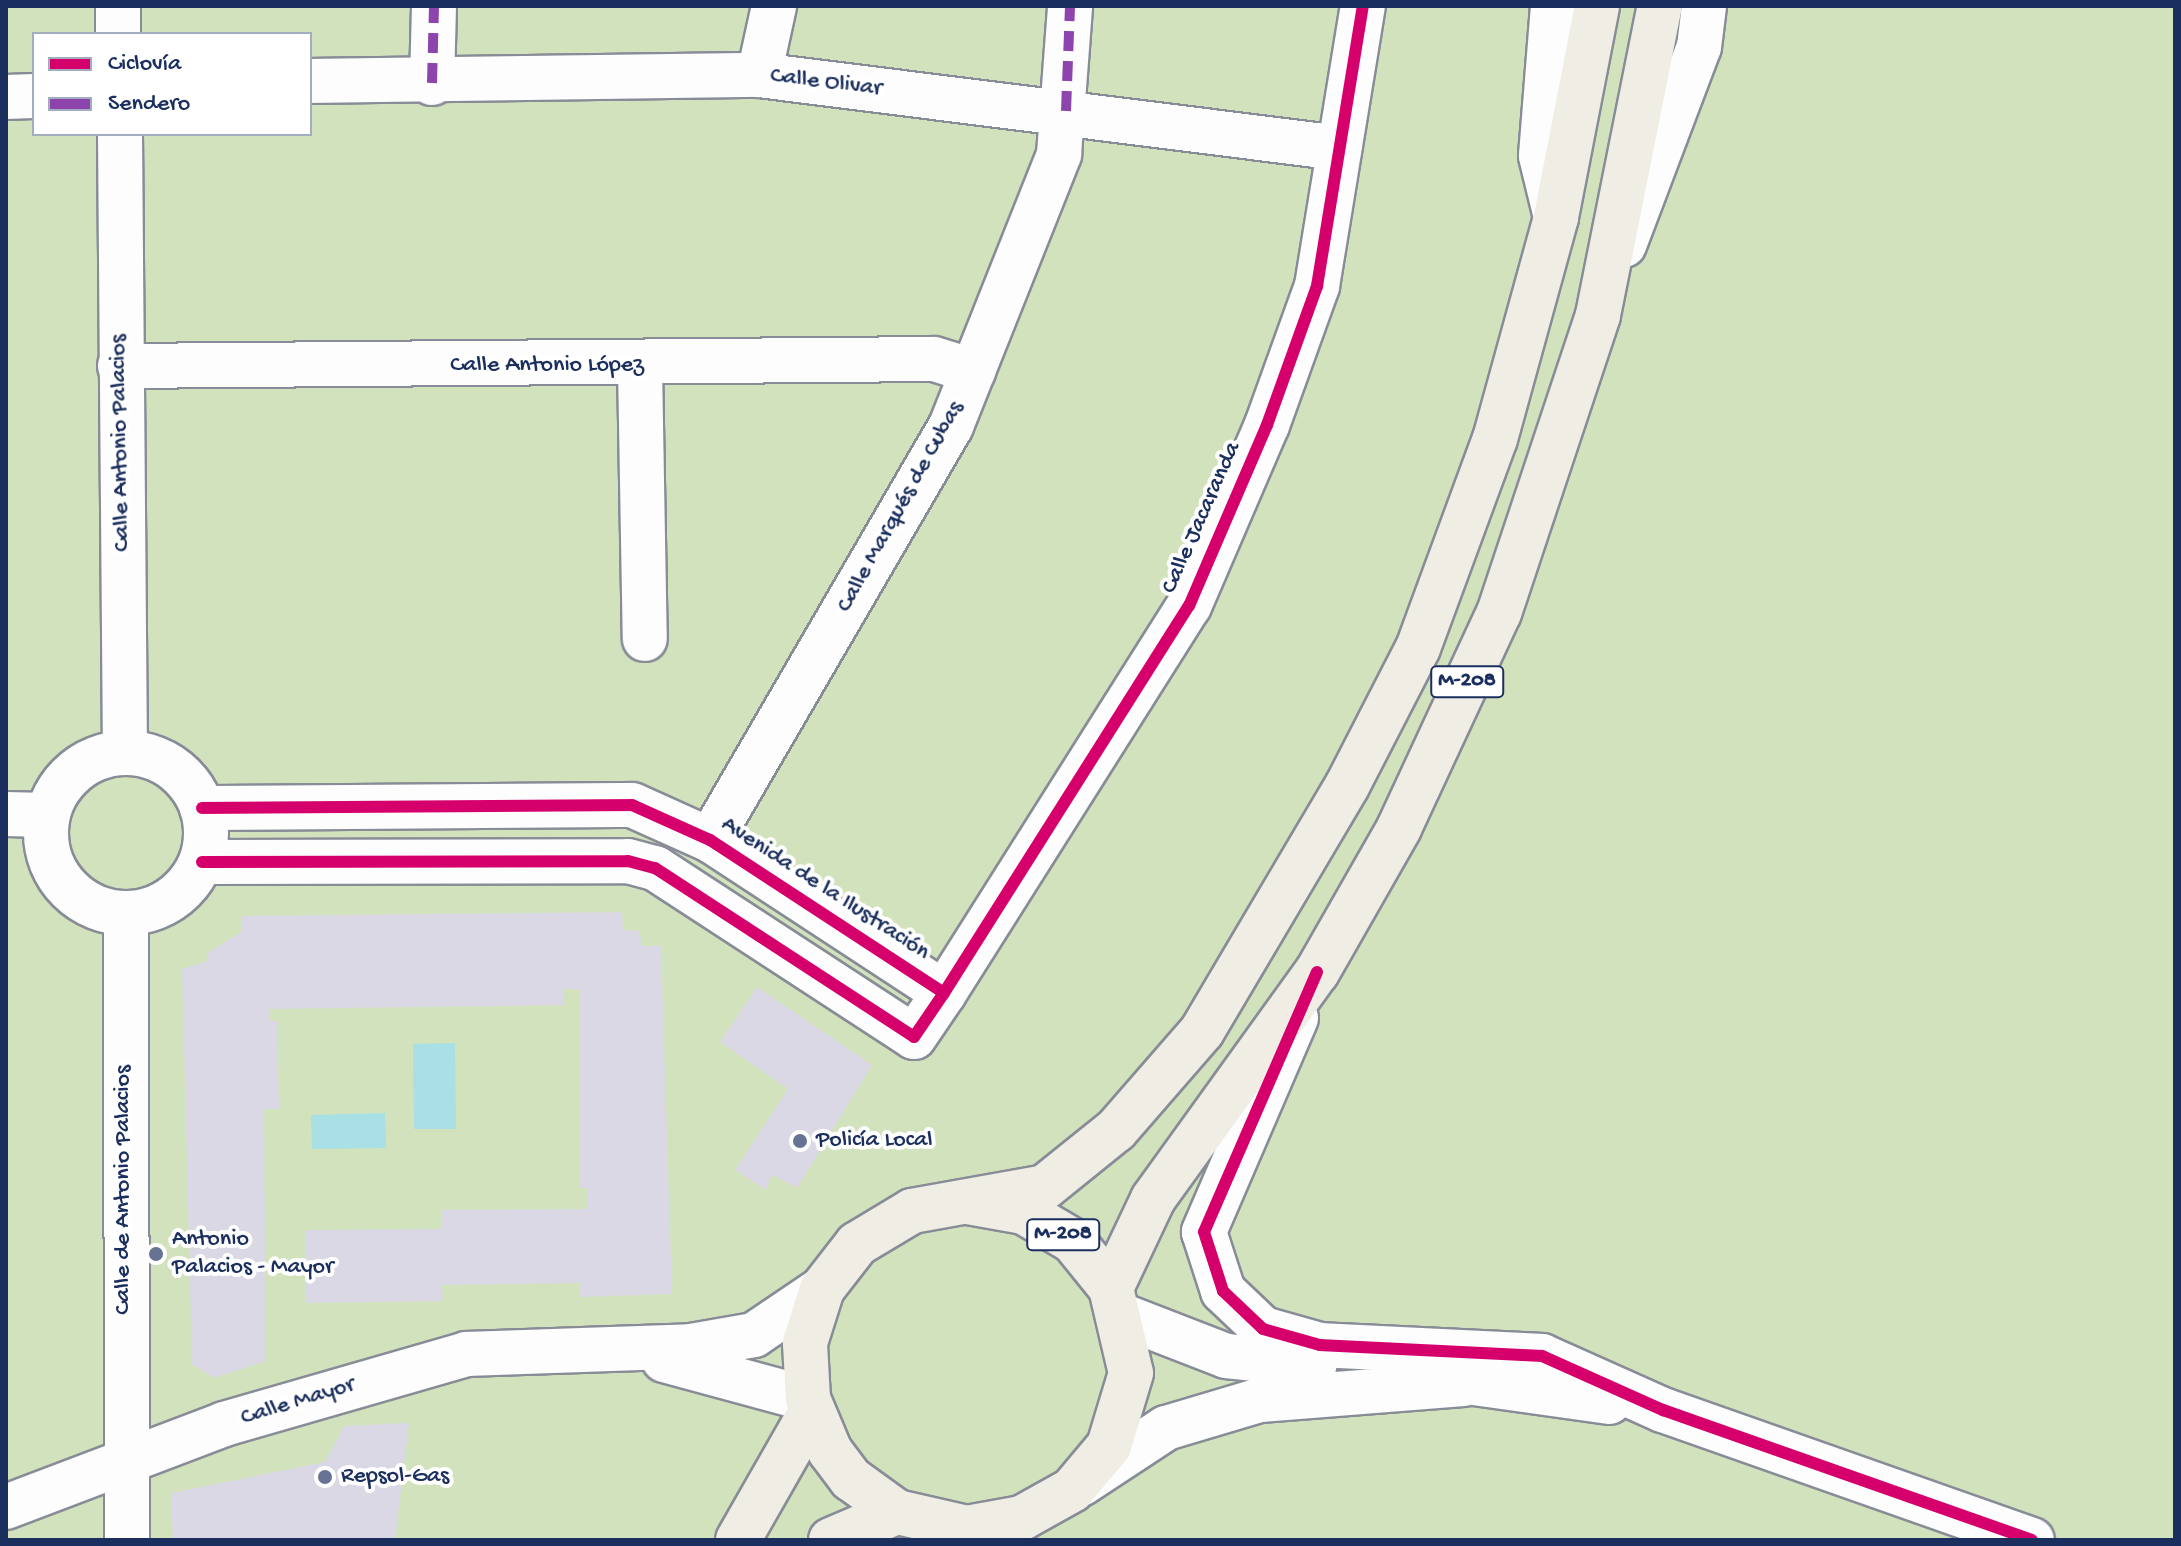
<!DOCTYPE html>
<html>
<head>
<meta charset="utf-8">
<style>
  body { margin:0 }
  #map { position:relative; width:2181px; height:1546px; overflow:hidden; background:#f3f2f8; font-family:"Gochi Hand",sans-serif }
  div>[style] { position:absolute }
  .green>* { inset:0; background:#d2e2bd }
  .water>* { inset:0; background:#a8e0e6 }
  .building>* { inset:0; background:#dad8e5 }
  .roads { filter:drop-shadow(2px 0 #888c97) drop-shadow(-2px 0 #888c97) drop-shadow(0 2px #888c97) drop-shadow(0 -2px #888c97) }
  .minor>* { height:44px; margin:-22px; padding:0 22px; transform-origin:22px; border-radius:22px; background:#fdfdfe }
  .minor>.ring { margin:-22px; padding:0; box-sizing:content-box; background:none; border:44px solid #fdfdfe; border-radius:50% }
  .major>* { height:44px; margin:-22px; padding:0 22px; transform-origin:22px; border-radius:22px; background:#f0ede5 }
  .quiet>* { height:10px; margin-top:-5px; transform-origin:0; background:repeating-linear-gradient(90deg,#8e44ad 0 20px,transparent 0 30px) }
  .cycleway>* { height:12px; margin:-6px; padding:0 6px; transform-origin:6px; border-radius:6px; background:#d6006c }
  .dots>* { width:22px; height:22px; translate:-50% -50%; box-sizing:border-box; border:4px solid #fff; border-radius:50% }
  span { translate:-50% -50%; white-space:nowrap; text-align:center; line-height:1.15; -webkit-text-stroke:8px #fff; paint-order:stroke }
  .shield-label span { padding:2px 6px; background:#fff; border:2px solid; border-radius:6px; -webkit-text-stroke-width:0 }
  .shield-label { font-size:22px; color:#1b2f5e; font-weight:700 }
  .street-label { font-size:24px; color:#1b2f5e }
  .poi-label { font-size:24px; color:#1b2f5e }
  .left { translate:0 -50%; text-align:left }
  .frame { position:absolute; inset:0; border:8px solid #1b2f5e; pointer-events:none }
  .legend { position:absolute; left:32px; top:32px; width:280px; height:104px; box-sizing:border-box; background:#fff; border:2px solid #a4acbf; margin:0; padding:10px 14px; list-style:none; font-size:24px; color:#1b2f5e }
  .legend li { display:flex; align-items:center; gap:16px; height:40px }
  .legend b { width:40px; border:2px solid #a4acbf }
</style>
</head>
<body>
<div id="map">
  <div class="green">
    <div style="clip-path:polygon(evenodd,6px 6px,2175px 6px,2175px 1540px,6px 1540px,6px 6px,34px 34px,310px 34px,310px 134px,34px 134px,34px 34px)"></div>
  </div>
  <div class="water">
    <div style="clip-path:polygon(455px 1043px,456px 1129px,414px 1129px,413px 1044px)"></div>
    <div style="clip-path:polygon(385px 1113px,386px 1148px,312px 1149px,311px 1115px)"></div>
  </div>
  <div class="building">
    <div style="clip-path:polygon(622px 912px,623px 930px,640px 931px,641px 946px,661px 946px,672px 1294px,580px 1297px,579px 1283px,442px 1285px,443px 1301px,306px 1303px,305px 1230px,441px 1229px,441px 1210px,588px 1209px,587px 1188px,579px 1188px,579px 989px,563px 989px,563px 1005px,269px 1009px,269px 1021px,277px 1021px,279px 1109px,264px 1109px,266px 1361px,214px 1378px,192px 1364px,182px 969px,207px 961px,207px 953px,241px 932px,241px 916px)"></div>
    <div style="clip-path:polygon(757px 987px,872px 1065px,797px 1188px,772px 1175px,766px 1190px,735px 1170px,788px 1089px,720px 1042px)"></div>
    <div style="clip-path:polygon(409px 1423px,395px 1540px,173px 1540px,171px 1493px,325px 1462px,344px 1426px)"></div>
  </div>
  <div class="roads">
    <div class="minor">
      <div style="left:118px;top:6px;width:28px;rotate:90deg"></div>
      <div style="left:1553px;top:6px;width:150px;rotate:94.6deg"></div>
      <div style="left:1541px;top:156px;width:63px;rotate:76.2deg"></div>
      <div style="left:759px;top:75px;width:71px;rotate:-77.7deg"></div>
      <div style="left:310px;top:81px;width:449px;rotate:-0.8deg"></div>
      <div style="left:759px;top:75px;width:585px;rotate:7.17deg"></div>
      <div style="left:432px;top:83px;width:77px;rotate:-88.5deg"></div>
      <div style="left:6px;top:97px;width:28px;rotate:-2deg"></div>
      <div style="left:120px;top:134px;width:619px;rotate:89.54deg"></div>
      <div style="left:1624px;top:245px;width:212px;rotate:-69.3deg"></div>
      <div style="left:1699px;top:47px;width:41px;rotate:-83deg"></div>
      <div style="left:120px;top:366px;width:814px;rotate:-0.49deg"></div>
      <div style="left:934px;top:359px;width:41px;rotate:17.1deg"></div>
      <div style="left:640px;top:366px;width:273px;rotate:89deg"></div>
      <div class="ring" style="left:46px;top:753px;width:116px;height:116px"></div>
      <div style="left:6px;top:814px;width:40px;rotate:1.4deg"></div>
      <div style="left:710px;top:840px;width:479px;rotate:-59.8deg"></div>
      <div style="left:951px;top:426px;width:293px;rotate:-68.3deg"></div>
      <div style="left:1059px;top:154px;width:148px;rotate:-85.7deg"></div>
      <div style="left:202px;top:862px;width:426px;rotate:-0.1deg"></div>
      <div style="left:628px;top:861px;width:28px;rotate:15deg"></div>
      <div style="left:655px;top:868px;width:309px;rotate:33.1deg"></div>
      <div style="left:914px;top:1037px;width:53px;rotate:-55.7deg"></div>
      <div style="left:944px;top:993px;width:280px;rotate:-146.8deg"></div>
      <div style="left:710px;top:840px;width:85px;rotate:-155.8deg"></div>
      <div style="left:632px;top:805px;width:430px;rotate:179.6deg"></div>
      <div style="left:126px;top:914px;width:626px;rotate:89.91deg"></div>
      <div style="left:944px;top:993px;width:458px;rotate:-57.7deg"></div>
      <div style="left:1189px;top:606px;width:197px;rotate:-66.7deg"></div>
      <div style="left:1267px;top:425px;width:148px;rotate:-70.2deg"></div>
      <div style="left:1317px;top:286px;width:284px;rotate:-80.7deg"></div>
      <div style="left:1296px;top:1018px;width:233px;rotate:113.3deg"></div>
      <div style="left:1204px;top:1232px;width:62px;rotate:72.1deg"></div>
      <div style="left:1223px;top:1291px;width:55px;rotate:43.5deg"></div>
      <div style="left:1263px;top:1329px;width:59px;rotate:15.7deg"></div>
      <div style="left:1320px;top:1345px;width:222px;rotate:2.8deg"></div>
      <div style="left:1542px;top:1356px;width:133px;rotate:24.1deg"></div>
      <div style="left:1663px;top:1410px;width:391px;rotate:19.4deg"></div>
      <div style="left:1123px;top:1316px;width:110px;rotate:21.2deg"></div>
      <div style="left:1226px;top:1356px;width:89px;rotate:5.8deg"></div>
      <div style="left:664px;top:1360px;width:149px;rotate:15.2deg"></div>
      <div style="left:1431px;top:1377px;width:180px;rotate:8deg"></div>
      <div style="left:1081px;top:1484px;width:102px;rotate:-33.4deg"></div>
      <div style="left:1166px;top:1428px;width:98px;rotate:-16.6deg"></div>
      <div style="left:1260px;top:1400px;width:204px;rotate:-4.5deg"></div>
      <div style="left:6px;top:1507px;width:233px;rotate:-20.8deg"></div>
      <div style="left:224px;top:1424px;width:252px;rotate:-16.1deg"></div>
      <div style="left:466px;top:1354px;width:225px;rotate:-2deg"></div>
      <div style="left:691px;top:1346px;width:64px;rotate:-9.9deg"></div>
      <div style="left:754px;top:1335px;width:82px;rotate:-34.1deg"></div>
    </div>
    <div class="major">
      <div style="left:968px;top:1202px;width:57px;rotate:10.1deg"></div>
      <div style="left:1024px;top:1212px;width:57px;rotate:30.6deg"></div>
      <div style="left:1073px;top:1241px;width:60px;rotate:51deg"></div>
      <div style="left:1111px;top:1288px;width:87px;rotate:76.8deg"></div>
      <div style="left:1131px;top:1373px;width:76px;rotate:106.8deg"></div>
      <div style="left:1109px;top:1446px;width:57px;rotate:130.1deg"></div>
      <div style="left:1072px;top:1490px;width:57px;rotate:150.8deg"></div>
      <div style="left:1022px;top:1518px;width:56px;rotate:169.7deg"></div>
      <div style="left:967px;top:1528px;width:72px;rotate:-167.1deg"></div>
      <div style="left:897px;top:1512px;width:57px;rotate:-144.3deg"></div>
      <div style="left:851px;top:1479px;width:35px;rotate:-127deg"></div>
      <div style="left:830px;top:1451px;width:56px;rotate:-112.9deg"></div>
      <div style="left:808px;top:1399px;width:56px;rotate:-93.1deg"></div>
      <div style="left:805px;top:1343px;width:57px;rotate:-72.5deg"></div>
      <div style="left:822px;top:1289px;width:57px;rotate:-52.1deg"></div>
      <div style="left:857px;top:1244px;width:64px;rotate:-31deg"></div>
      <div style="left:912px;top:1211px;width:135px;rotate:-10.2deg"></div>
      <div style="left:1045px;top:1187px;width:91px;rotate:-38.8deg"></div>
      <div style="left:1116px;top:1130px;width:131px;rotate:-49deg"></div>
      <div style="left:1202px;top:1031px;width:285px;rotate:-59.4deg"></div>
      <div style="left:1347px;top:786px;width:155px;rotate:-62.8deg"></div>
      <div style="left:1418px;top:648px;width:223px;rotate:-69.8deg"></div>
      <div style="left:1495px;top:439px;width:230px;rotate:-74.6deg"></div>
      <div style="left:1556px;top:217px;width:215px;rotate:-79deg"></div>
      <div style="left:1111px;top:1288px;width:98px;rotate:-64.7deg"></div>
      <div style="left:1153px;top:1199px;width:280px;rotate:-54.2deg"></div>
      <div style="left:1317px;top:972px;width:166px;rotate:-60.3deg"></div>
      <div style="left:1399px;top:828px;width:237px;rotate:-65.1deg"></div>
      <div style="left:1499px;top:613px;width:314px;rotate:-71.6deg"></div>
      <div style="left:1598px;top:315px;width:315px;rotate:-78.7deg"></div>
      <div style="left:738px;top:1540px;width:147px;rotate:-60.3deg"></div>
      <div style="left:831px;top:1540px;width:72px;rotate:-23deg"></div>
    </div>
  </div>
  <div class="quiet">
    <div style="left:432px;top:83px;width:77px;rotate:-88.5deg"></div>
    <div style="left:1066px;top:111px;width:105px;rotate:-87.8deg"></div>
  </div>
  <div class="cycleway">
    <div style="left:202px;top:862px;width:426px;rotate:-0.1deg"></div>
    <div style="left:628px;top:861px;width:28px;rotate:15deg"></div>
    <div style="left:655px;top:868px;width:309px;rotate:33.1deg"></div>
    <div style="left:914px;top:1037px;width:53px;rotate:-55.7deg"></div>
    <div style="left:944px;top:993px;width:280px;rotate:-146.8deg"></div>
    <div style="left:710px;top:840px;width:85px;rotate:-155.8deg"></div>
    <div style="left:632px;top:805px;width:430px;rotate:179.6deg"></div>
    <div style="left:1317px;top:972px;width:283px;rotate:113.5deg"></div>
    <div style="left:1204px;top:1232px;width:62px;rotate:72.1deg"></div>
    <div style="left:1223px;top:1291px;width:55px;rotate:43.5deg"></div>
    <div style="left:1263px;top:1329px;width:59px;rotate:15.7deg"></div>
    <div style="left:1320px;top:1345px;width:222px;rotate:2.8deg"></div>
    <div style="left:1542px;top:1356px;width:133px;rotate:24.1deg"></div>
    <div style="left:1663px;top:1410px;width:391px;rotate:19.4deg"></div>
    <div style="left:944px;top:993px;width:458px;rotate:-57.7deg"></div>
    <div style="left:1189px;top:606px;width:197px;rotate:-66.7deg"></div>
    <div style="left:1267px;top:425px;width:148px;rotate:-70.2deg"></div>
    <div style="left:1317px;top:286px;width:284px;rotate:-80.7deg"></div>
  </div>
  <div class="dots">
    <div style="left:800px;top:1141px;background:#677394"></div>
    <div style="left:156px;top:1254px;background:#677394"></div>
    <div style="left:325px;top:1477px;background:#677394"></div>
  </div>
  <div class="shield-label">
    <span style="left:1467px;top:682px">M-208</span>
    <span style="left:1063px;top:1235px">M-208</span>
  </div>
  <div class="street-label">
    <span style="left:826px;top:83px;rotate:7deg">Calle Olivar</span>
    <span style="left:547px;top:366px">Calle Antonio López</span>
    <span style="left:121px;top:443px;rotate:-91deg">Calle Antonio Palacios</span>
    <span style="left:901px;top:507px;rotate:-61deg">Calle Marqués de Cubas</span>
    <span style="left:1202px;top:518px;rotate:-66deg">Calle Jacaranda</span>
    <span style="left:825px;top:889px;rotate:33deg">Avenida de la Ilustración</span>
    <span style="left:124px;top:1190px;rotate:-90deg">Calle de Antonio Palacios</span>
    <span style="left:298px;top:1402px;rotate:-17deg">Calle Mayor</span>
  </div>
  <div class="poi-label">
    <span class="left" style="left:816px;top:1141px">Policía Local</span>
    <span class="left" style="left:172px;top:1254px">Antonio<br>Palacios - Mayor</span>
    <span class="left" style="left:341px;top:1477px">Repsol-Gas</span>
  </div>
  <div class="frame"></div>
  <ul class="legend">
  <li><b style="height:10px;background:#d6006c"></b>Ciclovía</li>
  <li><b style="height:10px;background:#8e44ad"></b>Sendero</li>
  </ul>
</div>
</body>
</html>
